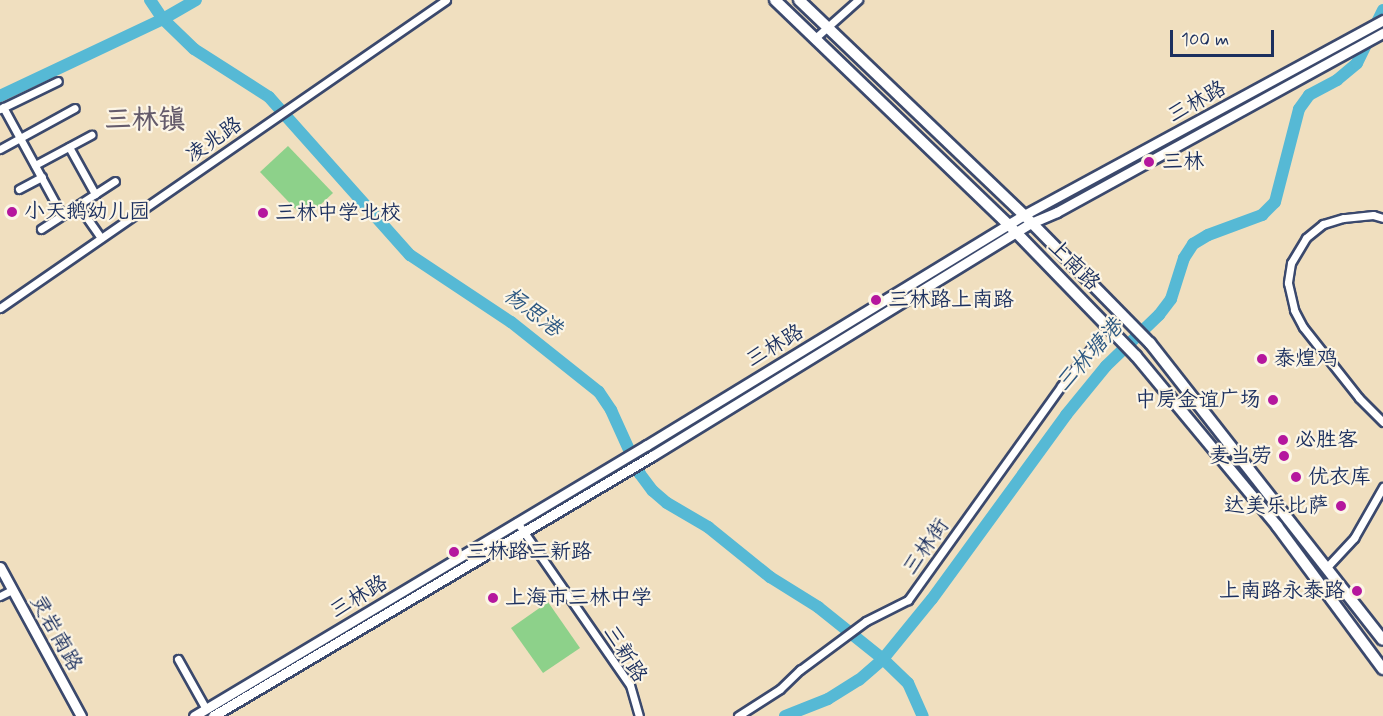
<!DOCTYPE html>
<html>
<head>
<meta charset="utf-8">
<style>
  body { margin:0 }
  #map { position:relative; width:1383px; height:716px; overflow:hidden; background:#f0dfbf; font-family:Mynerve,"LXGW WenKai TC",sans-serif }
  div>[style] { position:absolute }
  .green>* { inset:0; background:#8dd18a }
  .river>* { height:12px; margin:-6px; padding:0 6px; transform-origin:6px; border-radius:6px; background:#56b9d5 }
  .roads { filter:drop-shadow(2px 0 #3b496d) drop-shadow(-2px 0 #3b496d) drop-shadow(0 2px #3b496d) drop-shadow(0 -2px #3b496d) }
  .street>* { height:7px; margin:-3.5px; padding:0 3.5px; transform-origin:3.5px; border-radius:3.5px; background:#fff }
  .secondary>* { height:9px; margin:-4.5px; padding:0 4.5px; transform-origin:4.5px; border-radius:4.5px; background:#fff }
  .primary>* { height:10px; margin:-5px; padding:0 5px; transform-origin:5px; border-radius:5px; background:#fff }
  .dots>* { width:16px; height:16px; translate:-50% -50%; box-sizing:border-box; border:3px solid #fcf5e5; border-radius:50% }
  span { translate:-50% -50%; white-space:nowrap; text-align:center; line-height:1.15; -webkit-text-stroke:4.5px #fcf5e5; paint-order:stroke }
  .street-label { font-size:21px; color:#1b2f5e }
  .poi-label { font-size:21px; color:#1b2f5e }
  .left { translate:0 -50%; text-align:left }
  .right { translate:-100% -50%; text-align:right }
  .water-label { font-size:22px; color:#2d5882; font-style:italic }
  .district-label { font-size:27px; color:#645b6b; font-weight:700 }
  .scale { position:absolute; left:1170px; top:30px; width:104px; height:27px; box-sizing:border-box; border:3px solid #1b2f5e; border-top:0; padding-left:8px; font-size:18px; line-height:21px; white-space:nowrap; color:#1b2f5e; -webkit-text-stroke:4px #fcf5e5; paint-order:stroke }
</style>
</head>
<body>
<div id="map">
  <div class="green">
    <div style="clip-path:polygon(288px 146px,333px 193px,305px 219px,260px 172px)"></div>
    <div style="clip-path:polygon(548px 602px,580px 648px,543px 673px,511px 628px)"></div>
  </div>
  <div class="river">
    <div style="left:150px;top:0;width:23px;rotate:56deg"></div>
    <div style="left:163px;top:19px;width:43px;rotate:44.1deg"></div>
    <div style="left:194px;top:49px;width:89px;rotate:32.6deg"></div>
    <div style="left:269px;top:97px;width:212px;rotate:48.3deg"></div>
    <div style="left:410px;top:255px;width:121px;rotate:33.6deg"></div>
    <div style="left:511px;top:322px;width:112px;rotate:38.5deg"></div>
    <div style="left:599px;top:392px;width:22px;rotate:56deg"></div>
    <div style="left:611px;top:410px;width:70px;rotate:65.6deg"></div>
    <div style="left:640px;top:474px;width:21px;rotate:53deg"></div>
    <div style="left:653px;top:491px;width:18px;rotate:41deg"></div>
    <div style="left:667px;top:503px;width:48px;rotate:30.3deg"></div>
    <div style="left:708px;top:527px;width:80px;rotate:38.9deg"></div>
    <div style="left:770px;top:577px;width:57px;rotate:32deg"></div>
    <div style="left:818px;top:607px;width:83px;rotate:38.7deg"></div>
    <div style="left:883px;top:659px;width:35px;rotate:44deg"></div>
    <div style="left:908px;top:683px;width:36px;rotate:66deg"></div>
    <div style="left:0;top:96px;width:180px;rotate:-25.3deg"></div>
    <div style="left:163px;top:19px;width:38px;rotate:-30deg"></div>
    <div style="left:785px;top:716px;width:46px;rotate:-21.6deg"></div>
    <div style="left:828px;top:699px;width:36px;rotate:-32deg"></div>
    <div style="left:859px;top:680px;width:32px;rotate:-41deg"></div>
    <div style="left:883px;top:659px;width:77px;rotate:-50.8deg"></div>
    <div style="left:932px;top:599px;width:228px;rotate:-53.9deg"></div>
    <div style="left:1066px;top:415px;width:63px;rotate:-50.8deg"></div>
    <div style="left:1106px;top:366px;width:74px;rotate:-43.9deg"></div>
    <div style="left:1159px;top:315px;width:20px;rotate:-53deg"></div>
    <div style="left:1171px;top:299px;width:43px;rotate:-72.4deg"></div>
    <div style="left:1184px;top:258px;width:17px;rotate:-57deg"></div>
    <div style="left:1193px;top:244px;width:17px;rotate:-31deg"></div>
    <div style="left:1208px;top:235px;width:58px;rotate:-20.3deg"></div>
    <div style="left:1262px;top:215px;width:18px;rotate:-45deg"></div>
    <div style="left:1275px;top:202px;width:96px;rotate:-75.5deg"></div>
    <div style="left:1299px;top:109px;width:17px;rotate:-54deg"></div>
    <div style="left:1309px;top:95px;width:32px;rotate:-28deg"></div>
    <div style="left:1337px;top:80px;width:26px;rotate:-40deg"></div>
    <div style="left:1357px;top:63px;width:59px;rotate:-63.9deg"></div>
  </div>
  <div class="roads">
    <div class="street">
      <div style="left:814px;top:39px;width:59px;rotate:-41.6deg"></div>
      <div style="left:3px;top:107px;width:123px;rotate:61.4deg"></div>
      <div style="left:0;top:109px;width:64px;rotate:-25.8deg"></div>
      <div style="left:69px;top:147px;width:54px;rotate:61deg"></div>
      <div style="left:0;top:149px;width:85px;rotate:-28.7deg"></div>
      <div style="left:35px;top:165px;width:64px;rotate:-28.2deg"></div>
      <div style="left:19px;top:189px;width:26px;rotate:-28deg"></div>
      <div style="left:78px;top:205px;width:40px;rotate:55.1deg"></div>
      <div style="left:1383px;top:218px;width:10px;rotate:-163deg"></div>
      <div style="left:1373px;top:215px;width:30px;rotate:174deg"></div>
      <div style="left:1343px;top:218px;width:21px;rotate:163deg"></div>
      <div style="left:1323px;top:224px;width:22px;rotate:141deg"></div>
      <div style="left:1306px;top:238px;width:29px;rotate:121deg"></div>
      <div style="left:1291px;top:263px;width:20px;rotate:99deg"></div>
      <div style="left:1288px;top:283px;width:28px;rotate:77deg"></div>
      <div style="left:1294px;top:310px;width:19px;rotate:62deg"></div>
      <div style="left:1303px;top:327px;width:90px;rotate:51.7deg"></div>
      <div style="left:1359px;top:398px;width:34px;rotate:45deg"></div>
      <div style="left:41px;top:229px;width:88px;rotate:-33deg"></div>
      <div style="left:0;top:308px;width:542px;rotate:-34.63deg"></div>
      <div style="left:517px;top:522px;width:198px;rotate:55.3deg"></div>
      <div style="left:630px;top:685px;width:32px;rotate:74deg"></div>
      <div style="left:1327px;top:567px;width:40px;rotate:-47deg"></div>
      <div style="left:1354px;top:538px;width:59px;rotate:-60.4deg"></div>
      <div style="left:0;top:596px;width:13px;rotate:-27deg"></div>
      <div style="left:178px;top:659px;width:57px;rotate:60.8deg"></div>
      <div style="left:738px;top:716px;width:50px;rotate:-32.7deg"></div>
      <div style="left:780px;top:689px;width:28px;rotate:-44deg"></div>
      <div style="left:800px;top:670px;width:82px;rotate:-36.6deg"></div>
      <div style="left:866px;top:621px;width:47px;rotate:-26.6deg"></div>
      <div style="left:908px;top:600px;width:263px;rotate:-54.4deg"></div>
      <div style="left:1061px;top:386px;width:51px;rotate:-51.3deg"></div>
    </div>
    <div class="secondary">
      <div style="left:0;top:567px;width:170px;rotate:61.5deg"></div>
      <div style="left:194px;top:716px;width:528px;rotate:-30.89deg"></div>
      <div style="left:647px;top:445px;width:442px;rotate:-31.4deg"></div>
      <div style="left:1024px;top:215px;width:409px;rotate:-28.5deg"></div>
      <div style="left:213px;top:716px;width:510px;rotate:-30.64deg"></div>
      <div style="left:652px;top:456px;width:445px;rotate:-31.6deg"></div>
      <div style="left:1031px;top:223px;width:28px;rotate:-23deg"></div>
      <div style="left:1057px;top:212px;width:372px;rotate:-28.8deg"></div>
    </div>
    <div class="primary">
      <div style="left:775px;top:0;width:325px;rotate:43.9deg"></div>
      <div style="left:1009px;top:225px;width:182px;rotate:45.9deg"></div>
      <div style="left:1136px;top:356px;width:221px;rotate:50.3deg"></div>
      <div style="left:1277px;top:526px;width:178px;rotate:53.5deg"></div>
      <div style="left:799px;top:0;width:311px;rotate:43.7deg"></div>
      <div style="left:1024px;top:215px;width:180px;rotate:45.5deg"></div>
      <div style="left:1150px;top:343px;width:377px;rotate:51.9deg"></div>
    </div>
  </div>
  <div class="dots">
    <div style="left:1149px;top:162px;background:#b5179e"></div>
    <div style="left:12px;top:212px;background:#b5179e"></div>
    <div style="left:263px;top:213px;background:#b5179e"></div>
    <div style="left:876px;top:300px;background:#b5179e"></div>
    <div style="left:1262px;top:359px;background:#b5179e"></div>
    <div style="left:1273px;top:400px;background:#b5179e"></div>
    <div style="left:1283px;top:440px;background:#b5179e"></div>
    <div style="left:1284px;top:456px;background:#b5179e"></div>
    <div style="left:1296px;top:477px;background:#b5179e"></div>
    <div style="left:1341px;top:506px;background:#b5179e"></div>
    <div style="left:454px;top:552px;background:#b5179e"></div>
    <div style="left:1357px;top:591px;background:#b5179e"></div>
    <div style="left:493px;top:598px;background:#b5179e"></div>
  </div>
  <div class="street-label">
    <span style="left:1197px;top:102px;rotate:-29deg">三林路</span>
    <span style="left:214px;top:140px;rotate:-35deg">凌兆路</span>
    <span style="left:1074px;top:265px;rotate:45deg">上南路</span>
    <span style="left:775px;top:346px;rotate:-31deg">三林路</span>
    <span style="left:926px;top:547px;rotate:-55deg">三林街</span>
    <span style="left:359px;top:597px;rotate:-31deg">三林路</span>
    <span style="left:56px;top:633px;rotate:61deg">灵岩南路</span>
    <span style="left:625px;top:654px;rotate:58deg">三新路</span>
  </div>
  <div class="poi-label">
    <span class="left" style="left:1162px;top:162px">三林</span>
    <span class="left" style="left:24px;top:212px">小天鹅幼儿园</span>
    <span class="left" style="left:275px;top:213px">三林中学北校</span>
    <span class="left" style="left:888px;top:300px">三林路上南路</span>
    <span class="left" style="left:1274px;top:359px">泰煌鸡</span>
    <span class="right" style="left:1261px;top:400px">中房金谊广场</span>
    <span class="left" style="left:1295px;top:440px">必胜客</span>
    <span class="right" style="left:1272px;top:456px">麦当劳</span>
    <span class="left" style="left:1308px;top:477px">优衣库</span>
    <span class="right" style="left:1329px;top:506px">达美乐比萨</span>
    <span class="left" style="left:466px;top:552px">三林路三新路</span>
    <span class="right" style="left:1345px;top:591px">上南路永泰路</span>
    <span class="left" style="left:505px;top:598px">上海市三林中学</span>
  </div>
  <div class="water-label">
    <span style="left:532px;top:313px;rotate:37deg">杨思港</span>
    <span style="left:1090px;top:356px;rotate:-48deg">三林塘港</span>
  </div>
  <div class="district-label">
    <span style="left:145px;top:121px">三林镇</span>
  </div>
  <div class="scale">100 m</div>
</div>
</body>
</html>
